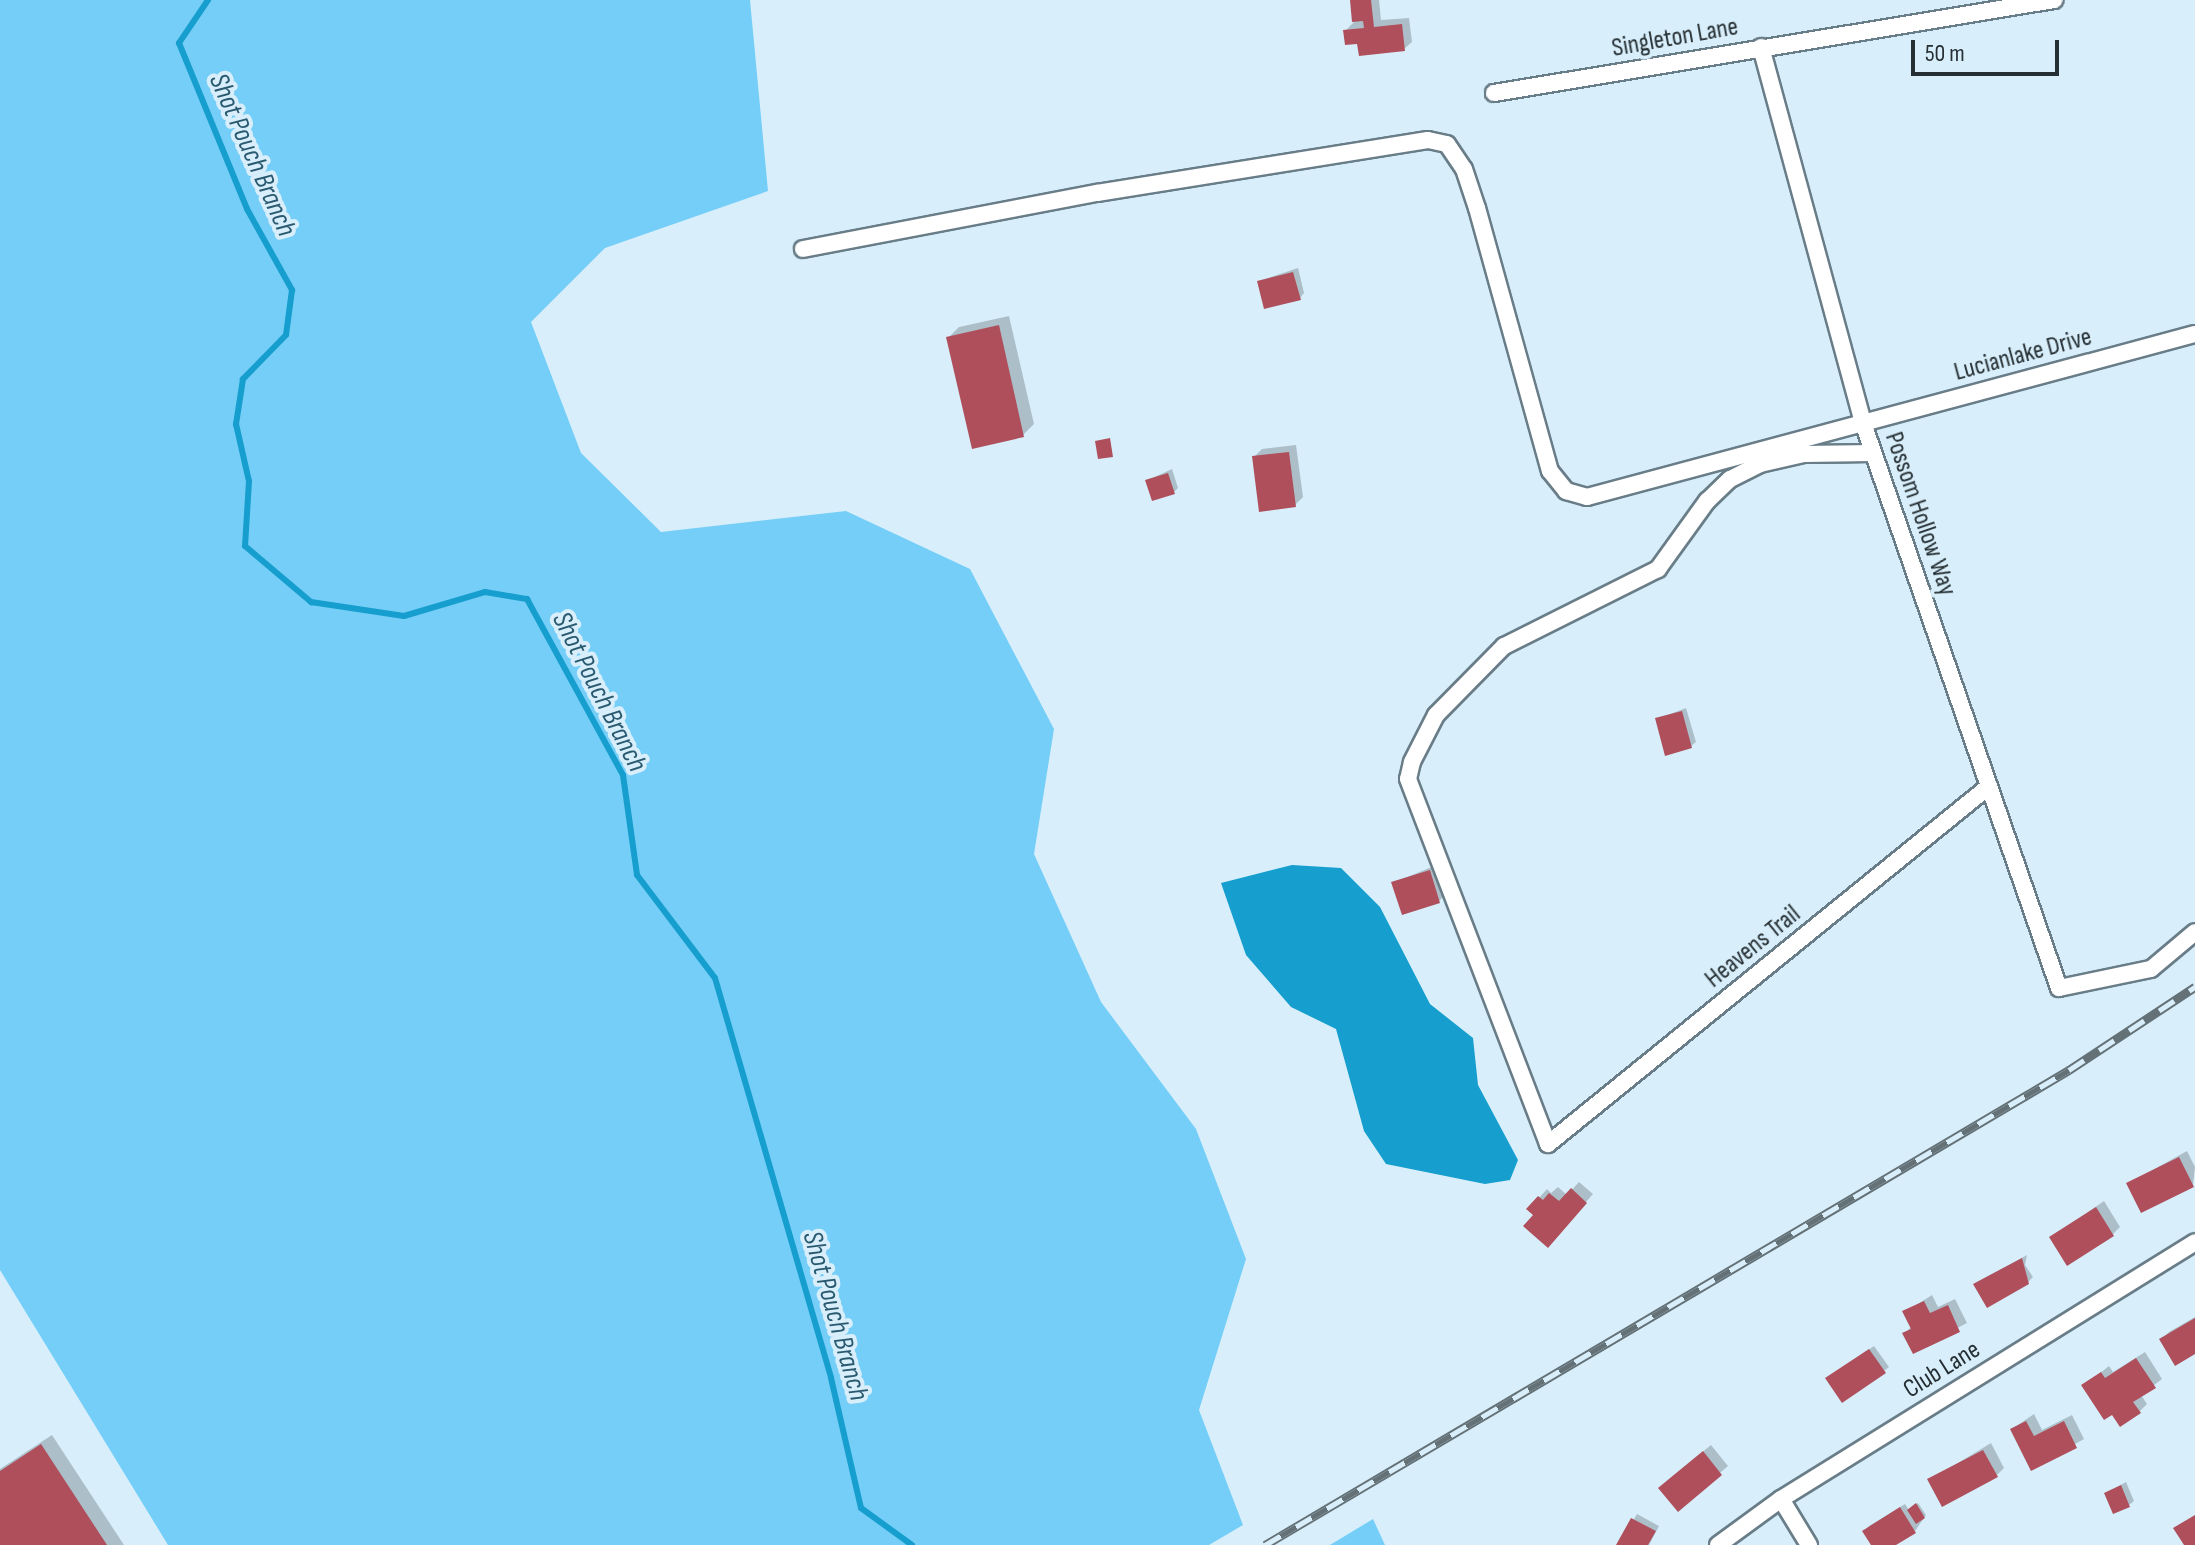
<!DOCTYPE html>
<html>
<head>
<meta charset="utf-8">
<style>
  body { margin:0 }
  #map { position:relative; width:2195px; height:1545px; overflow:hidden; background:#d8effb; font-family:"Sofia Sans Condensed",sans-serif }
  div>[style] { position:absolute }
  .green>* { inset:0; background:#75cef7 }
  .water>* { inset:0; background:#159ece }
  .shadow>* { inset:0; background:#0003 }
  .stream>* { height:6px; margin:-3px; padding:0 3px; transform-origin:3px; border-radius:3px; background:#159ece }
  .building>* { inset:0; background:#af4f5c }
  .roads { filter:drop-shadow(2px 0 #697d88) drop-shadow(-2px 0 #697d88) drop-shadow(0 2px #697d88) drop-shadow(0 -2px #697d88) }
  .street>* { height:16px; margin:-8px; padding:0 8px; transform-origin:8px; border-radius:8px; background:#fff }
  .rail>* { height:9px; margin-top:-4.5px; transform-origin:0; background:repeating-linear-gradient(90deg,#d8effb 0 18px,#647278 0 36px); box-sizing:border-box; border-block:2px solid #647278 }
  span { translate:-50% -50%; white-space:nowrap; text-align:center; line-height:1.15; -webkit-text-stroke:8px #d8effb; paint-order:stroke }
  .street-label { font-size:26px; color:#252e32 }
  .water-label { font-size:28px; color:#2a5a70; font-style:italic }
  .scale { position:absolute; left:1911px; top:40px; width:148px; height:36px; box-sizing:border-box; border:4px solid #252e32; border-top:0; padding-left:10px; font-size:24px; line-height:28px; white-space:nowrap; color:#252e32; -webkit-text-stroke:6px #d8effb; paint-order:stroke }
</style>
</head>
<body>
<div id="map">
  <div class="green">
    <div style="clip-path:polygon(0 0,750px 0,768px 191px,605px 248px,531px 322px,581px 453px,661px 532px,846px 511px,970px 569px,1054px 729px,1034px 854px,1101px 1002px,1196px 1129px,1246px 1259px,1199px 1410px,1243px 1525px,1209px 1545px,168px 1545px,0 1270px)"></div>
    <div style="clip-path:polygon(1373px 1519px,1385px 1545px,1330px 1545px)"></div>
  </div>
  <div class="water">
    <div style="clip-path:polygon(1292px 865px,1341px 868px,1380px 907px,1430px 1004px,1473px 1038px,1478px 1085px,1518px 1160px,1510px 1180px,1485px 1184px,1386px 1164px,1364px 1131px,1336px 1029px,1291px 1007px,1246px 955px,1221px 883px)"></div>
  </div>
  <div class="shadow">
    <div style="clip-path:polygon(1352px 0,1379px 0,1381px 20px,1409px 18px,1412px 42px,1404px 49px,1359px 41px,1345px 31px,1354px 22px)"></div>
    <div style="clip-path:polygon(1298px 268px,1304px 293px,1300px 298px,1259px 281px)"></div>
    <div style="clip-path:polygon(1009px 316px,1034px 424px,1023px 435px,948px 338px,959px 327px)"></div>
    <div style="clip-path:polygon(1296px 445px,1303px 497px,1295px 505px,1254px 457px,1262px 449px)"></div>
    <div style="clip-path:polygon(1172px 469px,1178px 488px,1174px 492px,1148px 480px)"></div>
    <div style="clip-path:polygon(1686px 708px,1696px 742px,1691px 746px,1657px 719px)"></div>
    <div style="clip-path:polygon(1434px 866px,1444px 896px,1439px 901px,1393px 883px)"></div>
    <div style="clip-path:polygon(2187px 1151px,2195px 1167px,2193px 1185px,2129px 1183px)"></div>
    <div style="clip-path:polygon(1579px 1182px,1593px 1194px,1555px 1237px,1529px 1209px,1547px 1189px,1551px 1193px,1558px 1187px,1567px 1195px)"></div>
    <div style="clip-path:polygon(2104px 1201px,2120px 1227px,2113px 1234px,2052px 1237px)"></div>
    <div style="clip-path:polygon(2027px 1255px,2025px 1265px,2033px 1277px,2028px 1282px,1981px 1280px)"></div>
    <div style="clip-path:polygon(1932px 1295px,1938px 1307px,1955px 1299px,1967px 1323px,1913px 1351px,1905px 1333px,1912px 1326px,1905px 1312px)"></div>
    <div style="clip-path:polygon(2195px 1317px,2195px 1351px,2161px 1340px,2169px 1332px)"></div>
    <div style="clip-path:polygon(1874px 1346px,1889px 1367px,1884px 1371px,1833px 1374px)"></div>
    <div style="clip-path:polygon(2145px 1352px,2162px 1379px,2141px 1395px,2147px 1404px,2139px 1412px,2113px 1413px,2084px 1386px,2109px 1366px,2113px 1372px)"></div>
    <div style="clip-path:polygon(2034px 1414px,2042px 1430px,2072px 1415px,2084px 1439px,2032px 1468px,2012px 1429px)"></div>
    <div style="clip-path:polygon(52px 1435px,124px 1545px,0 1545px,0 1469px)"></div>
    <div style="clip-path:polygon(1991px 1443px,2004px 1468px,1996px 1476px,1930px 1480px)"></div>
    <div style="clip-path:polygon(1711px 1445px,1728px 1466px,1678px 1509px,1668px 1480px)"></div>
    <div style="clip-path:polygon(2126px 1482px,2134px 1501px,2129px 1505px,2106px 1493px)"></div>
    <div style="clip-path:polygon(1918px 1503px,1926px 1515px,1915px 1531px,1892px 1545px,1873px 1545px,1865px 1531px,1869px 1526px,1905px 1504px,1909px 1510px)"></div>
    <div style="clip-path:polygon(1637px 1514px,1659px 1526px,1649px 1545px,1619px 1545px)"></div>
  </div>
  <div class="stream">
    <div style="left:208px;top:0;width:52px;rotate:124deg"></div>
    <div style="left:179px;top:43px;width:179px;rotate:67.7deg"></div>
    <div style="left:247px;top:209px;width:93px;rotate:60.9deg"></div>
    <div style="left:292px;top:290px;width:45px;rotate:97.6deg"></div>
    <div style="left:286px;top:335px;width:62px;rotate:134.3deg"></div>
    <div style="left:243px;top:379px;width:46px;rotate:98.8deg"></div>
    <div style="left:236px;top:424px;width:58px;rotate:77.2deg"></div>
    <div style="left:249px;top:481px;width:65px;rotate:93.5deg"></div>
    <div style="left:245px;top:546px;width:87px;rotate:40.3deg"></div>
    <div style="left:311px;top:602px;width:94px;rotate:8.6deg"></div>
    <div style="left:404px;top:616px;width:84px;rotate:-16.5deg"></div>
    <div style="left:485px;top:592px;width:43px;rotate:9.5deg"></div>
    <div style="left:527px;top:599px;width:200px;rotate:61.4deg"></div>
    <div style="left:623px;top:775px;width:101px;rotate:82deg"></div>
    <div style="left:637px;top:875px;width:129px;rotate:52.9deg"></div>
    <div style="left:715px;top:978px;width:416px;rotate:73.8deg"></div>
    <div style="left:831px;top:1378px;width:133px;rotate:77deg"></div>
    <div style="left:861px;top:1508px;width:63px;rotate:36deg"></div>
  </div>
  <div class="building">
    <div style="clip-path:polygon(1350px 0,1371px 0,1374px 27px,1402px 24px,1405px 51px,1359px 56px,1357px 44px,1345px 45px,1343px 30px,1364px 28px,1363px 21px,1352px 22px)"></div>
    <div style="clip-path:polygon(1293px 272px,1301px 300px,1264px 309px,1257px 281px)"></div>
    <div style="clip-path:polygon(999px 325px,1024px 437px,972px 449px,946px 337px)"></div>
    <div style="clip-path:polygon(1110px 438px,1113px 457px,1098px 459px,1095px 441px)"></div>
    <div style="clip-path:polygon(1289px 452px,1296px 507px,1259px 512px,1252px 456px)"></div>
    <div style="clip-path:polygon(1168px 473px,1175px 494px,1152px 501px,1145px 480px)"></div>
    <div style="clip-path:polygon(1682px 711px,1692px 748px,1665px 756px,1655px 718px)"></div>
    <div style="clip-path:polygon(1430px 870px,1440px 903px,1402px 915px,1391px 882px)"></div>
    <div style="clip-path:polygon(2179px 1157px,2194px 1187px,2141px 1213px,2126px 1183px)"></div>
    <div style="clip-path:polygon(1571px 1188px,1587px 1203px,1548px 1248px,1523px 1226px,1533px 1215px,1526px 1209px,1538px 1196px,1543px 1200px,1549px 1193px,1559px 1201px)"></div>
    <div style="clip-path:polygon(2096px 1207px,2114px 1236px,2067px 1266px,2049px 1237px)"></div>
    <div style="clip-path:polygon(2022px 1258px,2029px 1284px,1987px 1308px,1973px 1284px)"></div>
    <div style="clip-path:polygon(1924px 1301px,1930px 1313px,1948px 1305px,1960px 1332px,1913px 1354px,1902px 1333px,1911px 1329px,1902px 1311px)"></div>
    <div style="clip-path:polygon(2195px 1318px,2195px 1354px,2175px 1366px,2159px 1339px)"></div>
    <div style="clip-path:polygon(1869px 1349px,1886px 1373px,1842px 1403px,1825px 1378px)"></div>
    <div style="clip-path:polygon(2136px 1358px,2156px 1388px,2133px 1402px,2141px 1413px,2120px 1427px,2112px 1415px,2104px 1420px,2081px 1385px,2101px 1372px,2105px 1378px)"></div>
    <div style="clip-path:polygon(2026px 1421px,2034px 1436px,2064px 1421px,2077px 1448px,2031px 1471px,2010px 1429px)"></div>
    <div style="clip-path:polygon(41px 1444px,107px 1545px,0 1545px,0 1471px)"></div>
    <div style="clip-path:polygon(1983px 1450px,1998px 1477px,1942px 1507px,1927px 1479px)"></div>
    <div style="clip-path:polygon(1703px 1451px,1722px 1475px,1678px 1512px,1658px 1488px)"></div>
    <div style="clip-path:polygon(2121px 1485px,2130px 1507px,2113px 1514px,2104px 1493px)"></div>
    <div style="clip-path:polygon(1916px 1503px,1925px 1518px,1916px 1524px,1907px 1510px)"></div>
    <div style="clip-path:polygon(1900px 1507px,1916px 1533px,1896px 1545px,1871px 1545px,1862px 1531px)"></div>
    <div style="clip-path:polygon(2195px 1515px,2195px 1545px,2184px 1545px,2173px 1528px)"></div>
    <div style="clip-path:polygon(1631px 1518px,1656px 1531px,1648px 1545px,1616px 1545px)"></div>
  </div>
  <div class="roads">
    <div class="street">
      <div style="left:1761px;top:47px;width:390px;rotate:74.8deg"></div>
      <div style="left:1863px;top:423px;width:598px;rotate:70.87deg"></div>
      <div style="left:2059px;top:988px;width:94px;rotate:-11.7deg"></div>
      <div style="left:2151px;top:969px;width:57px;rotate:-40.1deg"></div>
      <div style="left:1494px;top:93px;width:568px;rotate:-9.43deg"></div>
      <div style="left:803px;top:249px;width:299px;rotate:-10.8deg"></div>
      <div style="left:1097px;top:193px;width:335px;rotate:-9.1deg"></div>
      <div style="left:1428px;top:140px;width:19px;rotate:12deg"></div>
      <div style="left:1447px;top:144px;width:30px;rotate:56deg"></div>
      <div style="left:1464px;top:169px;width:41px;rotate:71.6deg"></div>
      <div style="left:1477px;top:208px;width:273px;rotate:74.5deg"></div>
      <div style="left:1550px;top:471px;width:26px;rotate:51deg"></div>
      <div style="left:1566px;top:491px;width:22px;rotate:16deg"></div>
      <div style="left:1587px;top:497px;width:629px;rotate:-15.01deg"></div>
      <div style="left:1873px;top:453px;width:69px;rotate:179.2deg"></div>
      <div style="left:1804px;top:454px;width:45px;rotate:167.2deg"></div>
      <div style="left:1760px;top:464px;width:34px;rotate:153deg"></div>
      <div style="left:1730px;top:479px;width:32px;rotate:136deg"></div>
      <div style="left:1707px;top:501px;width:84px;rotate:125.8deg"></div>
      <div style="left:1658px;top:569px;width:172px;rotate:153.4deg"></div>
      <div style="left:1504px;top:646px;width:97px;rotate:134.6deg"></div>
      <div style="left:1436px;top:715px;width:53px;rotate:117.1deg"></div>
      <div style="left:1412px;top:762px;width:17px;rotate:103deg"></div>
      <div style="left:1408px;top:779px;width:391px;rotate:69deg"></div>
      <div style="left:1548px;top:1144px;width:567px;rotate:-39.05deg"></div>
      <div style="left:1781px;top:1499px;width:54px;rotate:58.7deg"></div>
      <div style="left:1718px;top:1545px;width:78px;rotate:-36.1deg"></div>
      <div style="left:1781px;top:1499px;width:487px;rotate:-31.8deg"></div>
    </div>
  </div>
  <div class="rail">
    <div style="left:1265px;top:1545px;width:934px;rotate:-30.57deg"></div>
    <div style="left:2069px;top:1070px;width:151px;rotate:-33.4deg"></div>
  </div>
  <div class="street-label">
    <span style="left:1675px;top:38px;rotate:-10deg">Singleton Lane</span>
    <span style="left:2023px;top:355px;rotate:-15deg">Lucianlake Drive</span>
    <span style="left:1920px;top:514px;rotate:71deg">Possom Hollow Way</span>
    <span style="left:1753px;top:947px;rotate:-39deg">Heavens Trail</span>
    <span style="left:1942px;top:1370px;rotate:-32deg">Club Lane</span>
  </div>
  <div class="water-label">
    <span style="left:252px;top:155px;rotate:66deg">Shot Pouch Branch</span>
    <span style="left:599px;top:692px;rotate:63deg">Shot Pouch Branch</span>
    <span style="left:835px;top:1316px;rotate:74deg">Shot Pouch Branch</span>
  </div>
  <div class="scale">50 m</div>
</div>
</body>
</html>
